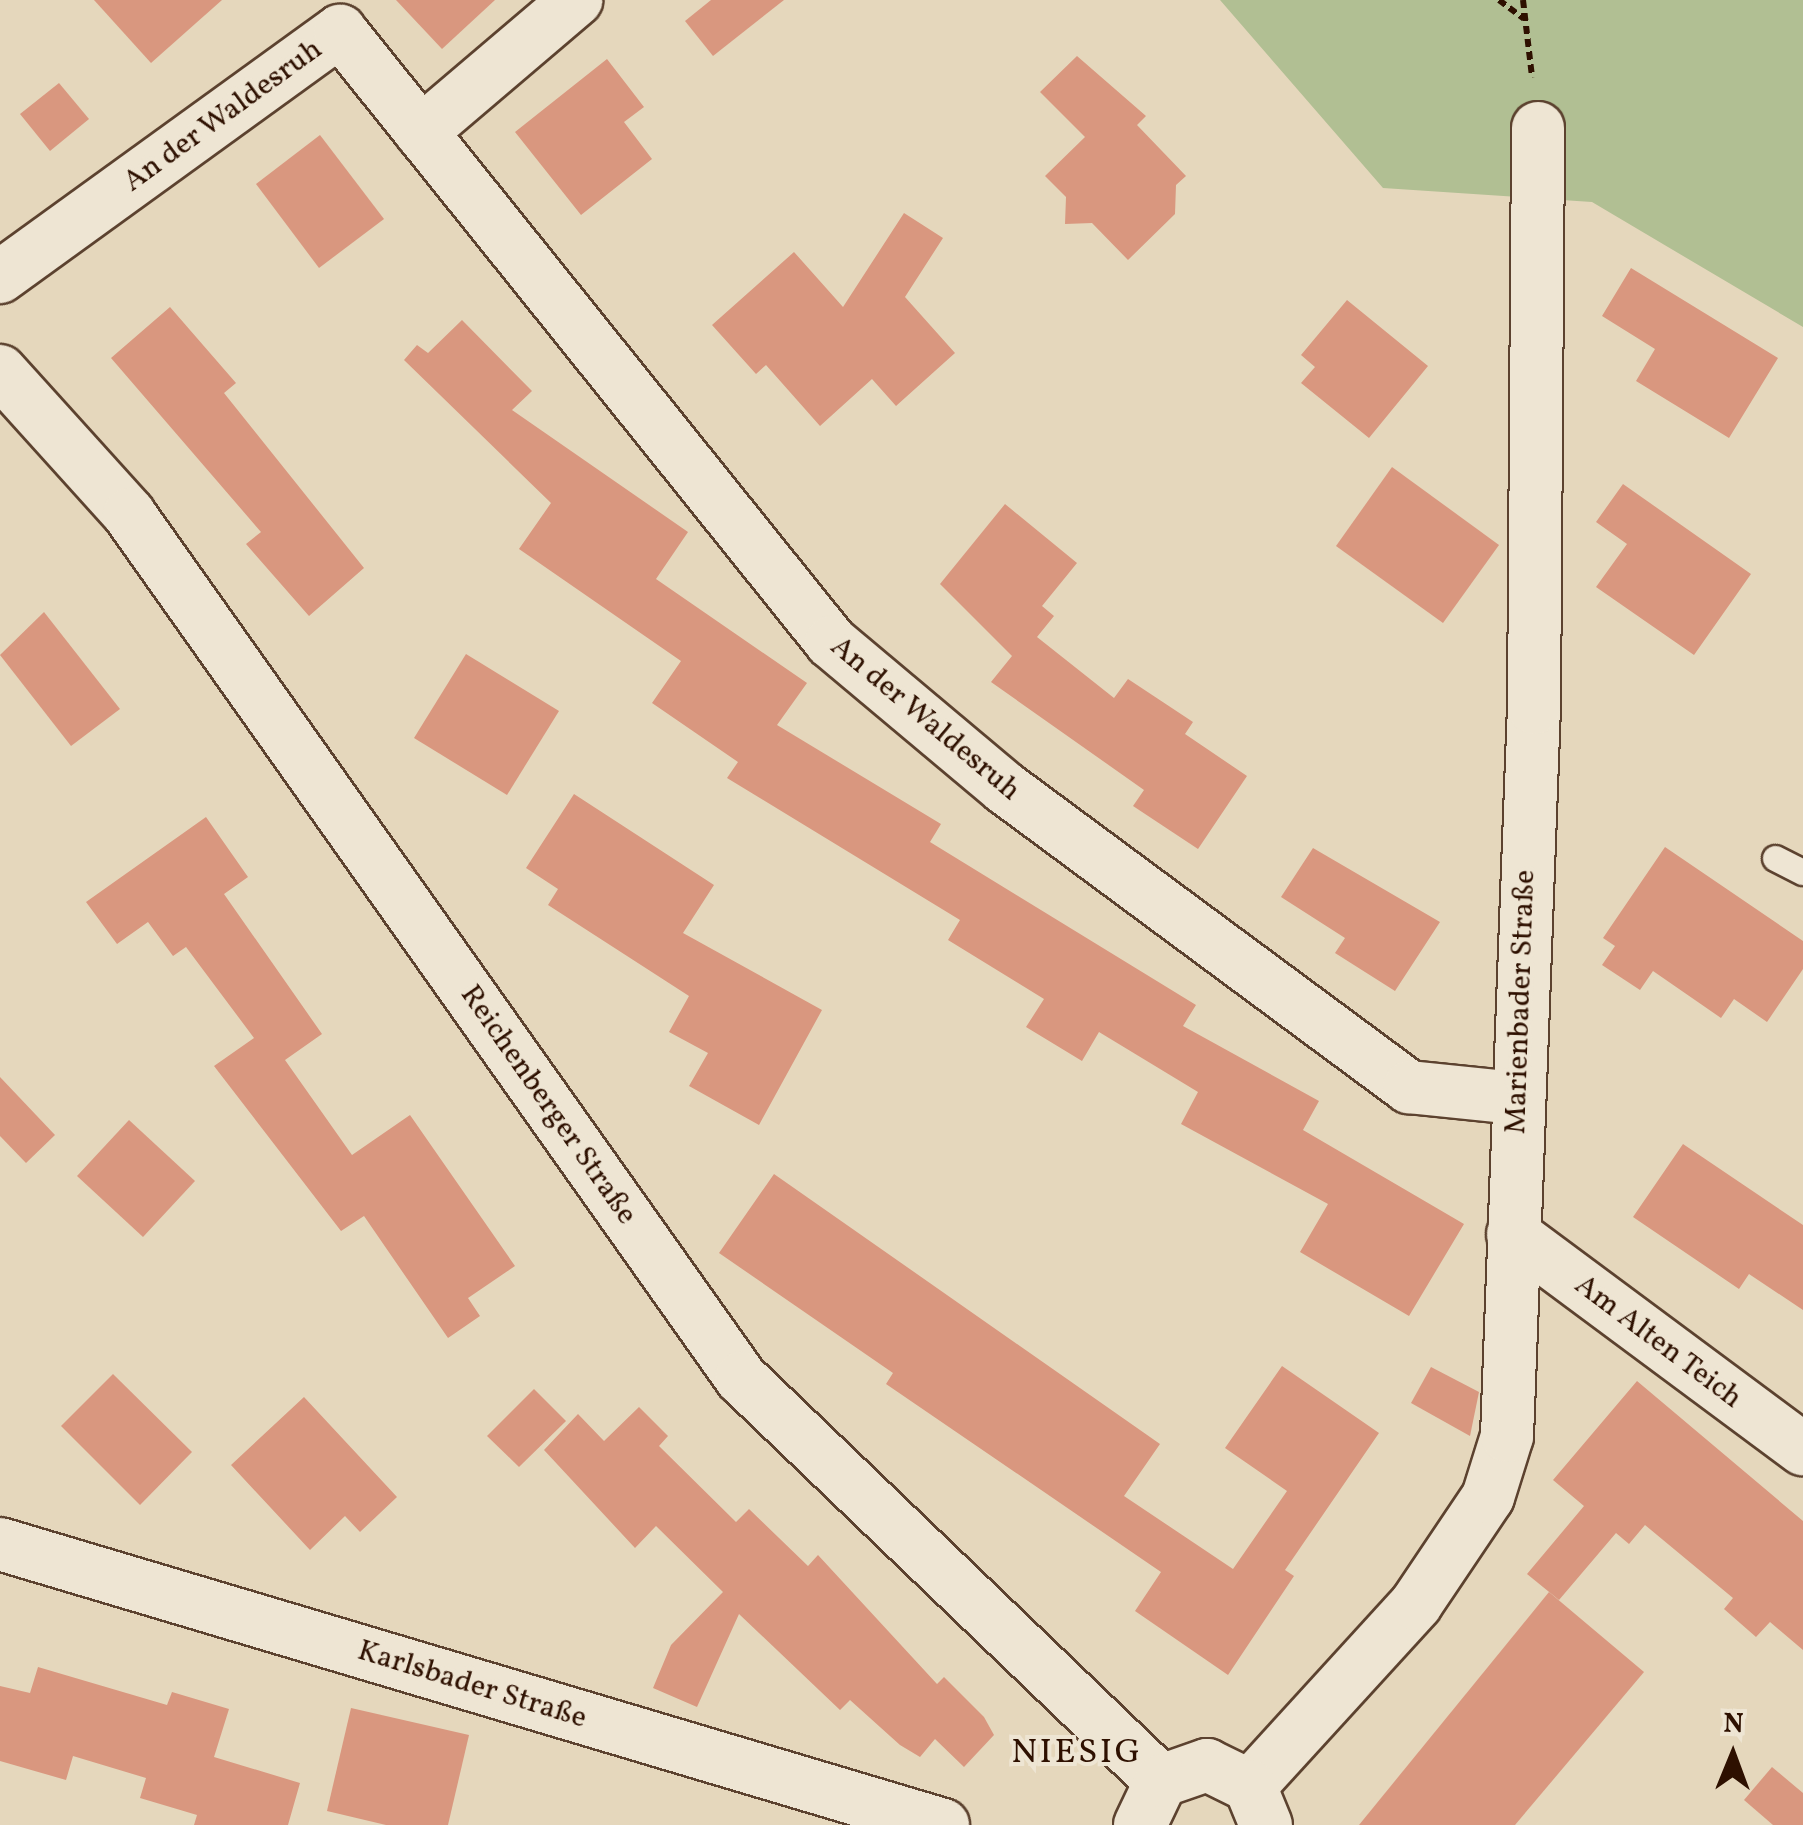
<!DOCTYPE html>
<html>
<head>
<meta charset="utf-8">
<style>
  body { margin:0 }
  #map { position:relative; width:1803px; height:1825px; overflow:hidden; background:#e5d7bc; font-family:Vollkorn,serif }
  div>[style] { position:absolute }
  .green>* { inset:0; background:#b1bf93 }
  .building>* { inset:0; background:#d9977f }
  .path>* { height:6px; margin-top:-3px; transform-origin:0; background:repeating-linear-gradient(90deg,#2e1000 0 8px,transparent 0 13px) }
  .roads { filter:drop-shadow(2px 0 #5c422f) drop-shadow(-2px 0 #5c422f) drop-shadow(0 2px #5c422f) drop-shadow(0 -2px #5c422f) }
  .service>* { height:25px; margin:-12.5px; padding:0 12.5px; transform-origin:12.5px; border-radius:12.5px; background:#eee5d3 }
  .minor>* { height:52px; margin:-26px; padding:0 26px; transform-origin:26px; border-radius:26px; background:#eee5d3 }
  span { translate:-50% -50%; white-space:nowrap; text-align:center; line-height:1.15; -webkit-text-stroke:8px #eee5d3; paint-order:stroke }
  .street-label { font-size:30px; color:#2e1000 }
  .quarter-label { font-size:35px; color:#2e1000; letter-spacing:2.5px }
  .north { position:absolute; left:1683px; top:1705px; width:100px; height:100px; -webkit-text-stroke:8px #eee5d3; paint-order:stroke; rotate:1deg; font-size:28px; font-weight:700; line-height:40px; text-align:center; color:#2e1000 }
  .north::after { content:''; display:block; margin:auto; width:35px; height:45px; background:#2e1000; clip-path:polygon(50% 0,100% 100%,50% 72%,0 100%) }
</style>
</head>
<body>
<div id="map">
  <div class="green">
    <div style="clip-path:polygon(1220px 0,1803px 0,1803px 327px,1592px 202px,1383px 188px)"></div>
  </div>
  <div class="building">
    <div style="clip-path:polygon(94px 0,222px 0,151px 63px)"></div>
    <div style="clip-path:polygon(396px 0,495px 0,442px 49px)"></div>
    <div style="clip-path:polygon(711px 0,784px 0,713px 56px,685px 21px)"></div>
    <div style="clip-path:polygon(1077px 56px,1146px 116px,1137px 125px,1186px 176px,1176px 185px,1175px 214px,1128px 260px,1092px 223px,1065px 224px,1066px 197px,1045px 176px,1085px 137px,1040px 92px)"></div>
    <div style="clip-path:polygon(607px 59px,644px 107px,624px 122px,652px 159px,581px 215px,515px 132px)"></div>
    <div style="clip-path:polygon(59px 83px,89px 119px,50px 151px,20px 114px)"></div>
    <div style="clip-path:polygon(320px 135px,384px 219px,319px 268px,256px 184px)"></div>
    <div style="clip-path:polygon(904px 213px,943px 238px,905px 297px,955px 353px,896px 406px,872px 379px,820px 426px,766px 365px,756px 374px,712px 325px,794px 252px,843px 307px)"></div>
    <div style="clip-path:polygon(1631px 268px,1778px 358px,1729px 438px,1636px 381px,1655px 349px,1602px 316px)"></div>
    <div style="clip-path:polygon(1347px 300px,1428px 366px,1369px 438px,1301px 383px,1315px 367px,1301px 355px)"></div>
    <div style="clip-path:polygon(170px 307px,236px 383px,224px 393px,364px 568px,309px 616px,246px 544px,261px 532px,111px 358px)"></div>
    <div style="clip-path:polygon(462px 320px,532px 391px,512px 410px,688px 532px,656px 579px,807px 683px,777px 725px,941px 824px,930px 842px,1196px 1005px,1183px 1026px,1319px 1101px,1303px 1130px,1464px 1224px,1409px 1316px,1300px 1252px,1328px 1204px,1181px 1124px,1198px 1092px,1099px 1032px,1082px 1061px,1026px 1027px,1044px 999px,948px 940px,960px 920px,727px 778px,738px 762px,652px 703px,681px 661px,519px 549px,551px 503px,404px 360px,417px 345px,428px 353px)"></div>
    <div style="clip-path:polygon(1392px 467px,1499px 545px,1443px 623px,1336px 546px)"></div>
    <div style="clip-path:polygon(1623px 484px,1751px 574px,1694px 655px,1596px 587px,1627px 544px,1596px 522px)"></div>
    <div style="clip-path:polygon(1005px 504px,1077px 563px,1042px 606px,1054px 616px,1037px 637px,1114px 698px,1128px 679px,1193px 722px,1185px 734px,1247px 776px,1198px 849px,1133px 806px,1144px 790px,991px 682px,1012px 656px,940px 584px)"></div>
    <div style="clip-path:polygon(44px 612px,120px 709px,71px 746px,0 655px)"></div>
    <div style="clip-path:polygon(466px 654px,559px 711px,507px 795px,414px 738px)"></div>
    <div style="clip-path:polygon(574px 794px,714px 885px,683px 933px,822px 1010px,759px 1125px,689px 1086px,708px 1053px,669px 1032px,689px 996px,548px 905px,558px 889px,526px 868px)"></div>
    <div style="clip-path:polygon(206px 817px,248px 877px,224px 894px,322px 1034px,285px 1060px,352px 1155px,410px 1115px,515px 1266px,468px 1298px,480px 1316px,448px 1338px,364px 1216px,341px 1231px,214px 1066px,254px 1038px,186px 947px,173px 956px,148px 922px,117px 944px,86px 902px)"></div>
    <div style="clip-path:polygon(1665px 847px,1803px 941px,1803px 969px,1767px 1022px,1734px 999px,1721px 1018px,1653px 971px,1640px 990px,1602px 965px,1615px 946px,1603px 938px)"></div>
    <div style="clip-path:polygon(1313px 848px,1440px 922px,1395px 991px,1335px 953px,1345px 938px,1281px 897px)"></div>
    <div style="clip-path:polygon(0 1077px,55px 1135px,26px 1163px,0 1136px)"></div>
    <div style="clip-path:polygon(129px 1120px,195px 1181px,143px 1237px,77px 1176px)"></div>
    <div style="clip-path:polygon(1683px 1144px,1803px 1225px,1803px 1310px,1749px 1274px,1739px 1289px,1633px 1217px)"></div>
    <div style="clip-path:polygon(774px 1174px,1160px 1444px,1124px 1496px,1233px 1569px,1287px 1491px,1225px 1448px,1282px 1366px,1379px 1433px,1285px 1570px,1294px 1576px,1228px 1675px,1135px 1611px,1161px 1572px,886px 1384px,893px 1373px,719px 1253px)"></div>
    <div style="clip-path:polygon(1431px 1367px,1479px 1392px,1470px 1436px,1411px 1403px)"></div>
    <div style="clip-path:polygon(113px 1374px,192px 1452px,140px 1505px,61px 1426px)"></div>
    <div style="clip-path:polygon(1637px 1381px,1803px 1521px,1803px 1650px,1770px 1622px,1756px 1637px,1724px 1609px,1733px 1598px,1645px 1525px,1629px 1544px,1616px 1533px,1559px 1600px,1527px 1574px,1584px 1506px,1553px 1480px)"></div>
    <div style="clip-path:polygon(534px 1389px,566px 1421px,519px 1467px,487px 1436px)"></div>
    <div style="clip-path:polygon(304px 1397px,397px 1497px,360px 1532px,345px 1516px,310px 1550px,231px 1465px)"></div>
    <div style="clip-path:polygon(639px 1407px,668px 1436px,659px 1446px,736px 1522px,749px 1509px,808px 1566px,818px 1555px,937px 1684px,944px 1677px,984px 1717px,994px 1735px,964px 1767px,935px 1739px,920px 1757px,900px 1745px,850px 1700px,840px 1710px,739px 1614px,697px 1707px,653px 1688px,671px 1645px,723px 1592px,656px 1526px,635px 1548px,544px 1450px,578px 1414px,604px 1441px)"></div>
    <div style="clip-path:polygon(1549px 1592px,1644px 1672px,1515px 1825px,1359px 1825px)"></div>
    <div style="clip-path:polygon(38px 1667px,167px 1705px,172px 1692px,229px 1709px,214px 1757px,300px 1783px,288px 1825px,194px 1825px,197px 1815px,140px 1798px,146px 1778px,73px 1756px,66px 1780px,0 1761px,0 1686px,30px 1693px)"></div>
    <div style="clip-path:polygon(351px 1708px,469px 1735px,448px 1825px,386px 1825px,327px 1811px)"></div>
    <div style="clip-path:polygon(1772px 1767px,1803px 1793px,1803px 1825px,1773px 1825px,1744px 1800px)"></div>
  </div>
  <div class="path">
    <div style="left:1499px;top:0;width:31px;rotate:37deg"></div>
    <div style="left:1523px;top:0;width:78px;rotate:83.3deg"></div>
  </div>
  <div class="roads">
    <div class="service">
      <div style="left:1775px;top:858px;width:31px;rotate:27deg"></div>
    </div>
    <div class="minor">
      <div style="left:421px;top:132px;width:204px;rotate:-40.4deg"></div>
      <div style="left:0;top:277px;width:420px;rotate:-35.9deg"></div>
      <div style="left:340px;top:31px;width:784px;rotate:51.21deg"></div>
      <div style="left:831px;top:642px;width:227px;rotate:40deg"></div>
      <div style="left:1005px;top:788px;width:503px;rotate:36.51deg"></div>
      <div style="left:1409px;top:1087px;width:107px;rotate:5.9deg"></div>
      <div style="left:0;top:371px;width:193px;rotate:47.9deg"></div>
      <div style="left:129px;top:514px;width:1059px;rotate:54.69deg"></div>
      <div style="left:741px;top:1378px;width:582px;rotate:43.82deg"></div>
      <div style="left:1513px;top:1234px;width:361px;rotate:36.6deg"></div>
      <div style="left:0;top:1544px;width:984px;rotate:16.59deg"></div>
      <div style="left:1250px;top:1786px;width:246px;rotate:-47.6deg"></div>
      <div style="left:1416px;top:1604px;width:129px;rotate:-56.1deg"></div>
      <div style="left:1488px;top:1497px;width:64px;rotate:-72.7deg"></div>
      <div style="left:1507px;top:1436px;width:729px;rotate:-87.88deg"></div>
      <div style="left:1534px;top:708px;width:580px;rotate:-89.6deg"></div>
      <div style="left:1140px;top:1825px;width:49px;rotate:-64.5deg"></div>
      <div style="left:1161px;top:1781px;width:49px;rotate:-19.2deg"></div>
      <div style="left:1207px;top:1765px;width:48px;rotate:26deg"></div>
      <div style="left:1250px;top:1786px;width:42px;rotate:67.7deg"></div>
    </div>
  </div>
  <div class="street-label">
    <span style="left:223px;top:116px;rotate:-36deg">An der Waldesruh</span>
    <span style="left:925px;top:719px;rotate:40deg">An der Waldesruh</span>
    <span style="left:1521px;top:1002px;rotate:-88deg">Marienbader Straße</span>
    <span style="left:548px;top:1105px;rotate:55deg">Reichenberger Straße</span>
    <span style="left:1658px;top:1342px;rotate:37deg">Am Alten Teich</span>
    <span style="left:472px;top:1685px;rotate:17deg">Karlsbader Straße</span>
  </div>
  <div class="quarter-label">
    <span style="left:1077px;top:1753px">NIESIG</span>
  </div>
  <div class="north">N</div>
</div>
</body>
</html>
